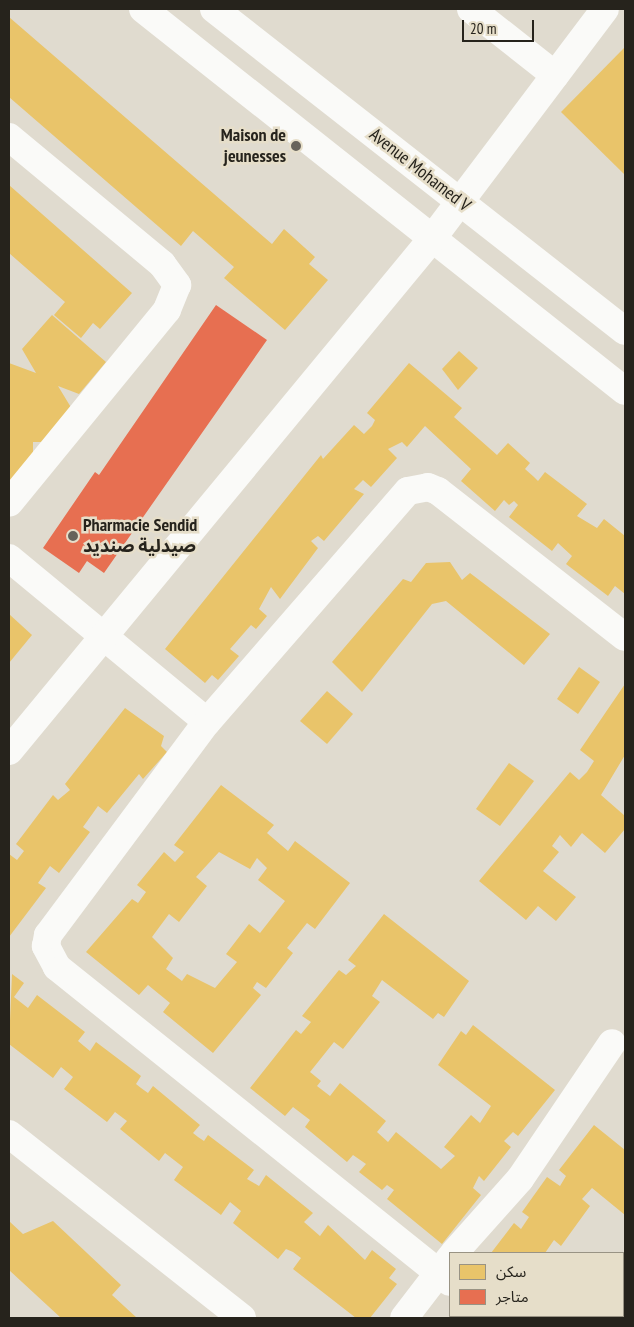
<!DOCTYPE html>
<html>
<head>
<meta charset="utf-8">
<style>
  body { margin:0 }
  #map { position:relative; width:634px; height:1327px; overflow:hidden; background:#e0dbcf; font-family:"PT Sans Narrow","Noto Sans Arabic",sans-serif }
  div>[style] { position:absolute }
  .homes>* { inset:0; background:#e9c46a }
  .shops>* { inset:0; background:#e76f51 }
  .minor>* { height:28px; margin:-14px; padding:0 14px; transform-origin:14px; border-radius:14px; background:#fafaf8 }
  .dots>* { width:14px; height:14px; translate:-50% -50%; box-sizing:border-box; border:2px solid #e6dec9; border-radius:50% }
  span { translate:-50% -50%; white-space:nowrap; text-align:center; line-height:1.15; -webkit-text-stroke:5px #e6dec9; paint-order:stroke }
  .poi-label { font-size:18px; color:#26231c; font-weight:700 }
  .right { translate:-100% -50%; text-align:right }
  .left { translate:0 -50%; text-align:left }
  .street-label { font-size:18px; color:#26231c }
  .frame { position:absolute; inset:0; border:10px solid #26231c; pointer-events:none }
  .legend { position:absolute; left:449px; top:1252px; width:175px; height:65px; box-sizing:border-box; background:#e6dec9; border:1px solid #999384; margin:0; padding:6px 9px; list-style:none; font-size:15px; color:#26231c }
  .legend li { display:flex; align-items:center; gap:10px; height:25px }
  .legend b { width:25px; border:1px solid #999384 }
  .scale { position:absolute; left:462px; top:20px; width:72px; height:22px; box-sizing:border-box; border:2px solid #26231c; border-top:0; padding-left:6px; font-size:15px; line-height:18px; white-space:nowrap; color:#26231c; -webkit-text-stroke:4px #e6dec9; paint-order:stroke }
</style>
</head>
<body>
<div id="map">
  <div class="homes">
    <div style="clip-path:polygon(9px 17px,272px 244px,284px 229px,315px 257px,309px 264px,328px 280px,285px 330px,224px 278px,234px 267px,193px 231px,181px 246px,9px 97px)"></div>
    <div style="clip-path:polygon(625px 47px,625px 175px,561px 112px)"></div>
    <div style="clip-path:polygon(9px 185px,132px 293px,100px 329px,93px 323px,81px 338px,54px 315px,65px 302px,9px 253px)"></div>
    <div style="clip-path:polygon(52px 315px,106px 362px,79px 394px,58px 386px,75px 414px,50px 442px,33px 442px,33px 473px,9px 501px,9px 363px,36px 373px,22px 349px)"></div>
    <div style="clip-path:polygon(459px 351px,478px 368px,458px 390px,442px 369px)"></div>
    <div style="clip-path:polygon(409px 363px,462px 408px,454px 417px,497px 455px,508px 443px,530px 463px,525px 469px,534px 477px,538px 481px,545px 472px,587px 504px,577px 516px,597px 528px,604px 519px,625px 536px,625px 594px,615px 586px,608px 596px,566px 564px,572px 556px,558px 543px,552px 551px,509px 517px,518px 505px,514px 501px,509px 505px,504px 500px,495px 511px,461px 481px,471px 469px,425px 426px,407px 447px,402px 442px,388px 449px,397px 458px,371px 487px,363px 480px,354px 489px,364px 494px,324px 541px,318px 536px,311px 541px,318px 548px,280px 599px,271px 587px,259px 609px,267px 616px,256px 629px,251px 625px,230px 649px,239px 656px,218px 680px,212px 675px,205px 683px,165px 649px,321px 455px,323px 459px,354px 425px,364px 434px,372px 426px,375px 420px,367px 413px)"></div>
    <div style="clip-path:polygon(450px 562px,462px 580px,470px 573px,550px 634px,524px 665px,446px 601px,432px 604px,362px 692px,332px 662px,403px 579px,411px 582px,426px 563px)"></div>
    <div style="clip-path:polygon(9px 614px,32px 635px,9px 663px)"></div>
    <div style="clip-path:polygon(579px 667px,600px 682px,578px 714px,557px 699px)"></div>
    <div style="clip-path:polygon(625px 684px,625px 755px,601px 795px,625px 816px,625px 829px,605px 853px,582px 833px,571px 847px,560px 835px,552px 846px,559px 852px,543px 871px,576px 897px,556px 921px,538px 906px,526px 920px,479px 881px,570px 772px,579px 780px,587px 772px,594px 761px,580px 750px)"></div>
    <div style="clip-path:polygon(327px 691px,353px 714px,327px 744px,300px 721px)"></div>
    <div style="clip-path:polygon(125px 708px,164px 736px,161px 746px,167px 752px,143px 779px,139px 774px,107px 813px,98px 806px,83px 827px,90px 832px,59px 873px,50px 866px,38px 883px,46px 888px,9px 937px,9px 854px,17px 860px,24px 851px,16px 844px,53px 795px,58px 800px,70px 790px,65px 784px)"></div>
    <div style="clip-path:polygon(509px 763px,534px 781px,500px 826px,476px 809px)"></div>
    <div style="clip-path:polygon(evenodd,221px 785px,274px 825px,267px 833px,288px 851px,295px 841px,350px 883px,315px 929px,307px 923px,287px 948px,293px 953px,266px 988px,257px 982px,253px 988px,261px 995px,213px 1053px,163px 1012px,170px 1003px,148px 985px,139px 995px,86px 952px,132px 899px,138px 903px,146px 892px,137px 885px,164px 852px,175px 862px,184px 852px,174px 845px,221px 785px,219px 852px,250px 869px,257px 858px,267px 868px,258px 880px,285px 901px,260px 933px,249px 924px,226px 954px,237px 962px,215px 988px,187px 974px,182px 981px,166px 969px,173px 958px,152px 937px,169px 914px,179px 922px,207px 886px,196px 877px,219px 852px)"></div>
    <div style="clip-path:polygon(384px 914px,469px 981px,444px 1017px,438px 1013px,433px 1019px,382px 980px,372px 996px,380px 1002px,343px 1049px,334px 1042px,310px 1072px,321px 1081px,317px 1086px,330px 1096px,340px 1083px,386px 1121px,377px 1132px,388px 1142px,396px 1132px,441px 1169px,455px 1156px,444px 1147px,471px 1115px,480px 1123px,491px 1106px,438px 1065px,461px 1031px,466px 1035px,473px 1025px,555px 1090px,518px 1136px,513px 1132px,504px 1141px,511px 1147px,484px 1181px,479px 1176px,473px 1188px,481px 1195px,442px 1244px,387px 1199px,394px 1190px,387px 1185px,382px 1190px,359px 1172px,366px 1164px,353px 1155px,347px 1162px,305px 1127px,310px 1120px,293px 1107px,285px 1116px,250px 1088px,296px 1030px,301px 1034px,311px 1022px,302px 1016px,339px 970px,346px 975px,356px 966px,348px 960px)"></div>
    <div style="clip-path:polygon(12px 974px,24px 983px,14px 997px,28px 1008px,37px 995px,85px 1032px,78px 1041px,90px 1051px,96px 1042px,141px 1076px,136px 1084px,141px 1088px,148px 1093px,153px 1086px,200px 1125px,193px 1133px,198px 1137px,204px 1141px,208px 1135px,254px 1170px,247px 1179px,259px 1186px,266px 1175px,313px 1213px,304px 1222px,320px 1236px,328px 1225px,365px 1260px,372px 1250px,396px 1269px,389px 1278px,397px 1284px,370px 1318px,356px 1318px,293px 1269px,301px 1258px,293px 1252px,286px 1249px,278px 1259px,233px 1223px,241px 1211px,230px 1202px,221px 1215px,174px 1180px,183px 1167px,165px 1153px,159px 1161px,120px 1129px,127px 1121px,115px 1112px,107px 1122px,64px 1089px,73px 1077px,61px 1067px,53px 1078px,9px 1044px)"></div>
    <div style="clip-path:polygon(594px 1125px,625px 1150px,625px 1215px,592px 1188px,582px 1199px,590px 1206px,561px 1246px,554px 1240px,545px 1253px,491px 1253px,514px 1223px,521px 1229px,529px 1217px,522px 1212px,547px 1177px,560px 1186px,566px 1176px,559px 1170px)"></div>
    <div style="clip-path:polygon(9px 1221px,23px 1234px,53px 1221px,121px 1285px,112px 1295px,137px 1318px,61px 1318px,9px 1270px)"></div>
    <div style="clip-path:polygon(623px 1310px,625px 1318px,546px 1316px,623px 1316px)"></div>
  </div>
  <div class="shops">
    <div style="clip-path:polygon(216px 305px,267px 340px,104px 573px,87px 561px,79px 573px,43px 548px,95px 472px,99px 475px)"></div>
  </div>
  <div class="minor">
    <div style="left:143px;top:9px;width:615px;rotate:38.4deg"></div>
    <div style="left:214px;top:9px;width:522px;rotate:38.08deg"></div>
    <div style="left:471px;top:9px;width:107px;rotate:38.2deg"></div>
    <div style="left:9px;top:137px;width:199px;rotate:39.7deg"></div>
    <div style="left:162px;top:264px;width:26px;rotate:54deg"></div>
    <div style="left:177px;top:285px;width:27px;rotate:112deg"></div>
    <div style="left:167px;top:310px;width:249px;rotate:129.3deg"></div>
    <div style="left:9px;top:558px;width:257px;rotate:39.6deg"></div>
    <div style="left:9px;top:751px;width:663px;rotate:-50.45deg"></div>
    <div style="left:431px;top:240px;width:289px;rotate:-53deg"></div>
    <div style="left:9px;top:1134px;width:297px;rotate:38.3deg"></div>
    <div style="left:454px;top:1253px;width:99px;rotate:-48.3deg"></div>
    <div style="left:520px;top:1179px;width:164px;rotate:-55.9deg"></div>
    <div style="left:450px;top:1282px;width:504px;rotate:-141.29deg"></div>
    <div style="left:57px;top:967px;width:24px;rotate:-118deg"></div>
    <div style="left:46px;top:946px;width:11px;rotate:-80deg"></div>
    <div style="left:48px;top:935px;width:266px;rotate:-53.3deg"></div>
    <div style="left:207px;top:722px;width:306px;rotate:-49deg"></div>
    <div style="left:408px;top:491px;width:20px;rotate:-11deg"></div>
    <div style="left:428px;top:487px;width:11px;rotate:22deg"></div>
    <div style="left:438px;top:491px;width:237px;rotate:38deg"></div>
    <div style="left:492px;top:1316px;width:4px;rotate:27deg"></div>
    <div style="left:404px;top:1318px;width:76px;rotate:-52.5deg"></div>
  </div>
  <div class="dots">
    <div style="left:296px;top:146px;background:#67635b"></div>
    <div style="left:73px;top:536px;background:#67635b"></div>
  </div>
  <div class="poi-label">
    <span class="right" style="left:286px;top:146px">Maison de<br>jeunesses</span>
    <span class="left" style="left:83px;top:536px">Pharmacie Sendid<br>صيدلية صنديد</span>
  </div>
  <div class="street-label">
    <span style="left:420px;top:170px;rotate:38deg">Avenue Mohamed V</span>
  </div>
  <div class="frame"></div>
  <ul class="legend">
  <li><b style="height:14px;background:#e9c46a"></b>سكن</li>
  <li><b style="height:14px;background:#e76f51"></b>متاجر</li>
  </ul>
  <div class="scale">20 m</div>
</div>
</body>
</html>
